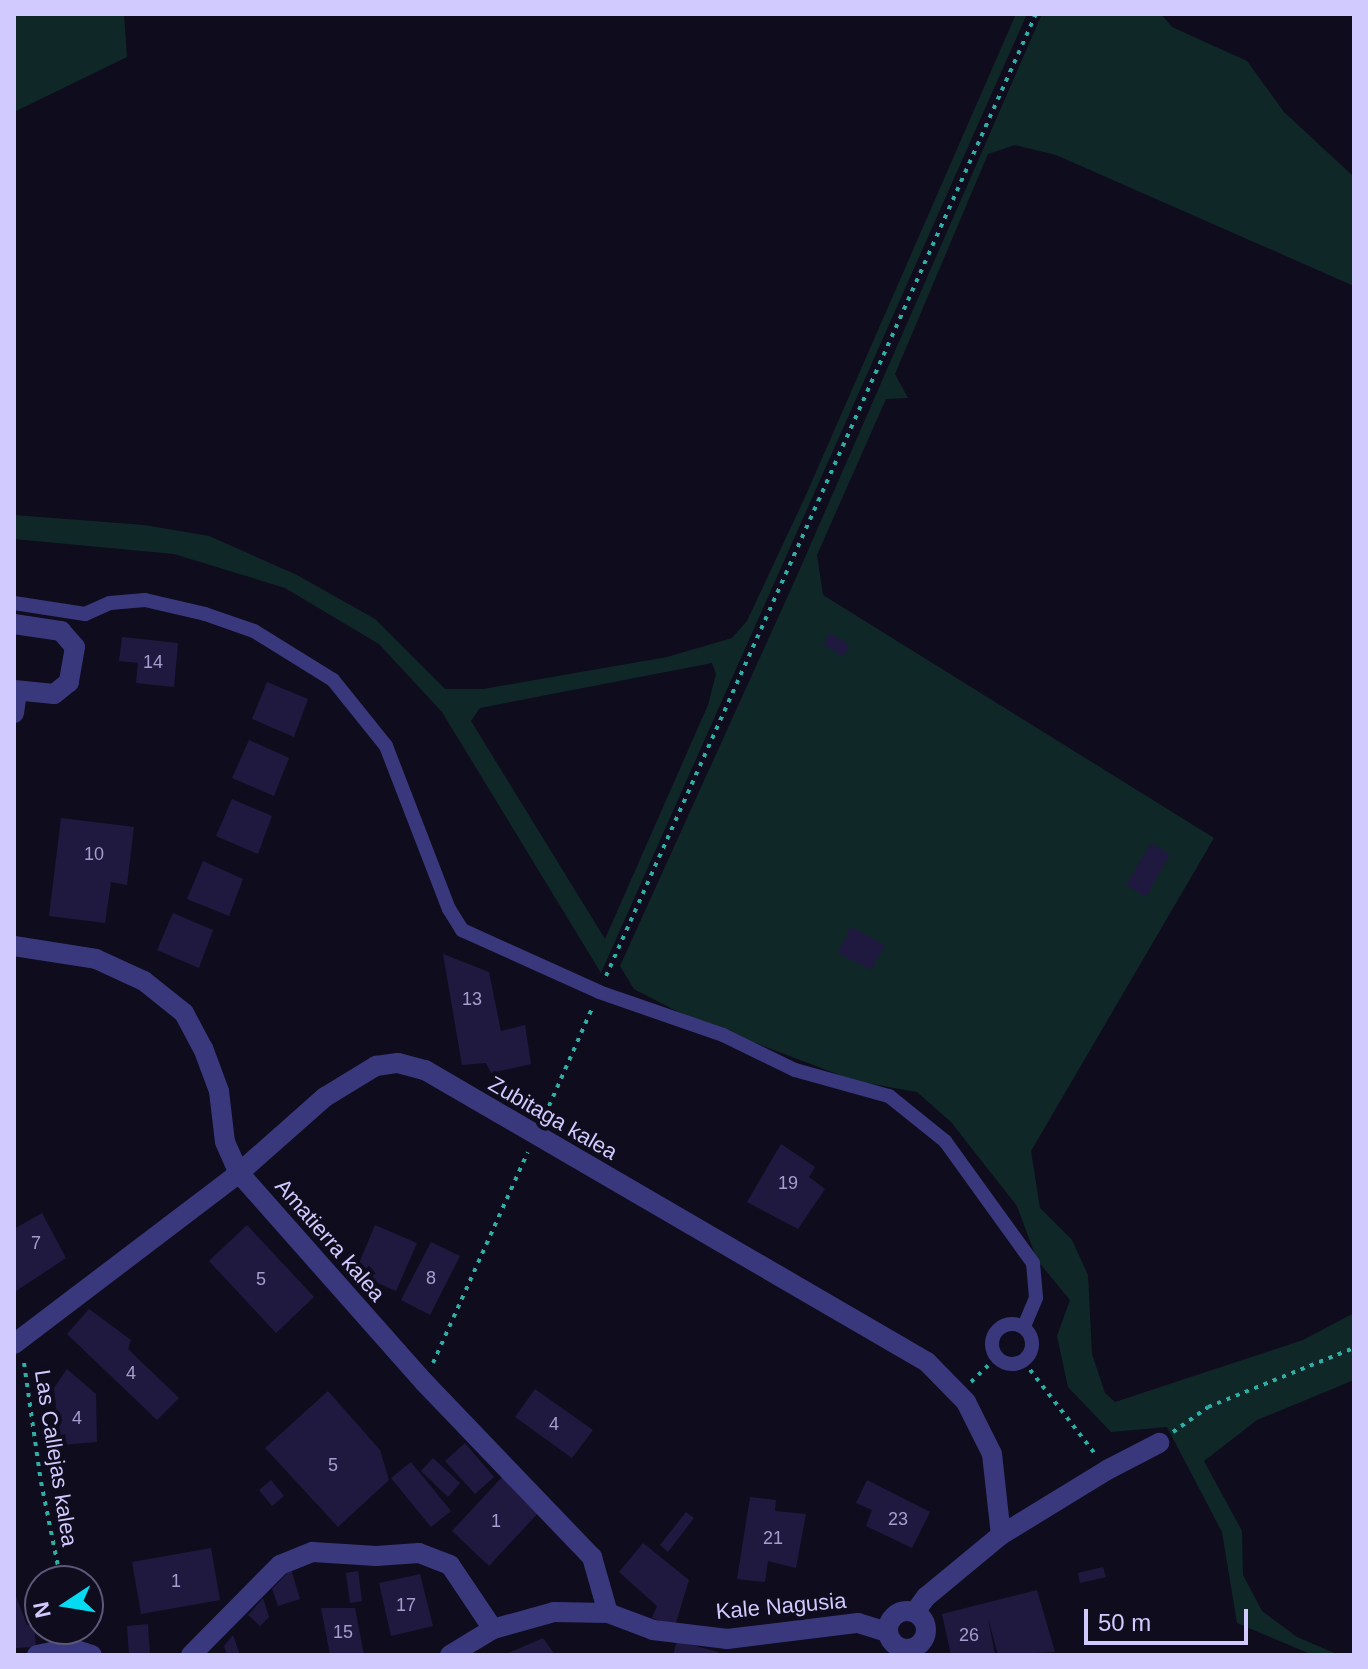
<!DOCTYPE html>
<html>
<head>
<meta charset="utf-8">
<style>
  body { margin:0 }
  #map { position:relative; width:1368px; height:1669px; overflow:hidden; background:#0f0c1e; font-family:Helvetica,sans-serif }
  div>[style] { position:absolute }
  .green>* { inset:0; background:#0f2827 }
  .building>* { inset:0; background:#20193f }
  .path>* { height:4px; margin-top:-2px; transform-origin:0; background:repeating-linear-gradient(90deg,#2faea6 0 4px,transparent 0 10px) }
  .pedestrian>* { height:14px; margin:-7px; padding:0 7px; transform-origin:7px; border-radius:7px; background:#3a387d }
  .pedestrian>.ring { margin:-7px; padding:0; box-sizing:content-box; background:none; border:14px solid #3a387d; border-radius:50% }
  .minor>* { height:20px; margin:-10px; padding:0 10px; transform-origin:10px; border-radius:10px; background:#3a387d }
  .minor>.ring { margin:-10px; padding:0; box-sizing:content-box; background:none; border:20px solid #3a387d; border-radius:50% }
  span { translate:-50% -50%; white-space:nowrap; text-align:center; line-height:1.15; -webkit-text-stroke:8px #0f0c1e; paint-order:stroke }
  .number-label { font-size:18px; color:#a49ece }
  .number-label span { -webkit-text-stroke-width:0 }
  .street-label { font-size:22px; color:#d0cafe }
  .frame { position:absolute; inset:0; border:16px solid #d0cafe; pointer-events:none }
  .north { position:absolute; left:24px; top:1565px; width:80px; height:80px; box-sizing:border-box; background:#0f0c1e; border:2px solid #5c5878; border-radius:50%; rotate:258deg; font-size:22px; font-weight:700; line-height:32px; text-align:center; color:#d0cafe }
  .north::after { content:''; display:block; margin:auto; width:28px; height:36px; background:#04daf1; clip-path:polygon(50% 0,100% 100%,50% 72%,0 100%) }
  .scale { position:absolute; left:1084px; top:1609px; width:164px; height:36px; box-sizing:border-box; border:4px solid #d0cafe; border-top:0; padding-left:10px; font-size:24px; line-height:28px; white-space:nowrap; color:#d0cafe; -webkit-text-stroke:6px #0f0c1e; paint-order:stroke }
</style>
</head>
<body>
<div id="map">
  <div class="green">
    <div style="clip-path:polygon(14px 14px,124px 14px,127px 57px,14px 112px)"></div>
    <div style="clip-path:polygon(evenodd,1016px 14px,1027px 14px,601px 973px,442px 712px,379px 644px,285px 588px,174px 554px,14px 539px,14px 515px,144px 525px,209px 536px,297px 575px,375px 619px,445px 689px,483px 689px,667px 657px,732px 638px,747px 621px,806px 495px,1016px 14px,712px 663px,716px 674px,708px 705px,605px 939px,471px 721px,480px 708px,712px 663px)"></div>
    <div style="clip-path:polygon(1042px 14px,1161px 14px,1172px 27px,1247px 61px,1284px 112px,1354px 177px,1354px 286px,1056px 155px,1015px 145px,988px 154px,895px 374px,908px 398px,886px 399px,817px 555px,823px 595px,1214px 838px,1031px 1151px,1040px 1208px,1072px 1240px,1088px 1275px,1092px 1354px,1105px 1393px,1115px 1402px,1303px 1340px,1354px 1313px,1354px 1380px,1257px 1420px,1204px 1461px,1242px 1531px,1243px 1575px,1262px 1611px,1297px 1637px,1339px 1655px,1313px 1655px,1237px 1623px,1222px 1532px,1167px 1427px,1111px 1432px,1068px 1387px,1057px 1336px,1070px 1300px,1037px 1260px,1017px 1206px,951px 1122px,917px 1092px,855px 1081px,690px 1018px,634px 989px,620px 966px,796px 578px)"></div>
  </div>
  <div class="building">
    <div style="clip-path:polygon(830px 633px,850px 645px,843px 657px,823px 644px)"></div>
    <div style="clip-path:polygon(122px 637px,178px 643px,174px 687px,136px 683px,138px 663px,119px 661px)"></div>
    <div style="clip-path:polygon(267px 682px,308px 699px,294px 737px,252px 719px)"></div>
    <div style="clip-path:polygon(249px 740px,289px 758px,274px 796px,232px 778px)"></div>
    <div style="clip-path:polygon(232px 799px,272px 816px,258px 854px,216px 836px)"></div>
    <div style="clip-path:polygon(61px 818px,134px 827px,127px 885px,111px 882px,105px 923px,49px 916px)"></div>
    <div style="clip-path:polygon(1151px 843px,1170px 854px,1146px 897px,1126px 885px)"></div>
    <div style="clip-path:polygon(203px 861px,243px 879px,229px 916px,187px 899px)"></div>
    <div style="clip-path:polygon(173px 913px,213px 930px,199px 968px,157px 950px)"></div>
    <div style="clip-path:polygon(851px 927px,885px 945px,871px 970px,838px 953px)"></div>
    <div style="clip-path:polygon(443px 954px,489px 972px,501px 1031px,525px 1025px,531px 1064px,491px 1073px,486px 1063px,462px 1065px)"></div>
    <div style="clip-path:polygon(781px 1144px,815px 1167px,809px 1177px,825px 1189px,798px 1229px,747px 1202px)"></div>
    <div style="clip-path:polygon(42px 1213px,66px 1258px,16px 1291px,14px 1229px)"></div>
    <div style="clip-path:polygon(247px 1225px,314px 1297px,276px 1333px,209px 1261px)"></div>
    <div style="clip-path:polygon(375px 1225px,417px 1243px,396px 1291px,355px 1273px)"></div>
    <div style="clip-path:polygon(431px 1242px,460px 1256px,430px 1315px,401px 1300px)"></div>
    <div style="clip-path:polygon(89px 1309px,131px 1340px,128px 1349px,179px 1398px,157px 1420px,67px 1334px)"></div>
    <div style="clip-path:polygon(67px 1369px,96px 1394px,97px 1442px,60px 1445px,54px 1388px)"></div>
    <div style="clip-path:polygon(535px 1389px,593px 1430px,572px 1458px,515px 1417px)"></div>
    <div style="clip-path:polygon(328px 1391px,380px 1450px,389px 1480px,338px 1527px,265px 1448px)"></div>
    <div style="clip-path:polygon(465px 1443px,494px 1477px,475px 1494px,445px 1461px)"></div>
    <div style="clip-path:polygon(433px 1458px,460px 1483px,448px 1497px,421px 1471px)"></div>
    <div style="clip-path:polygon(411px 1462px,451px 1511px,431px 1527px,391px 1478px)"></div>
    <div style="clip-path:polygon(503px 1476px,540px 1511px,489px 1566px,452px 1531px)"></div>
    <div style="clip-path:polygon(271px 1480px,284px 1496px,272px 1506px,259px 1490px)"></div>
    <div style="clip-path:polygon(867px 1480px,930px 1512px,912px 1548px,866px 1526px,872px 1510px,856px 1503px)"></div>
    <div style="clip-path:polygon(750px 1497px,776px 1500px,775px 1511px,806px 1514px,796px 1568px,768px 1561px,765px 1582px,737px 1579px)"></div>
    <div style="clip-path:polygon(686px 1512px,694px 1518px,668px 1552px,660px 1545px)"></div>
    <div style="clip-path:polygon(643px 1543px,689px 1580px,675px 1626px,652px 1618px,657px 1606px,619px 1572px)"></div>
    <div style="clip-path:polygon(211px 1548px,220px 1600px,141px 1614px,132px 1562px)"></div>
    <div style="clip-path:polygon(1103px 1567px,1106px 1577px,1080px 1583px,1078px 1573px)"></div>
    <div style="clip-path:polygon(291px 1569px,300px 1599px,278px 1606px,272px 1589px)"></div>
    <div style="clip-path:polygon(358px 1571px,362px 1601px,350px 1603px,346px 1573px)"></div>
    <div style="clip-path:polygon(420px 1574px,433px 1626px,391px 1636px,379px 1583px)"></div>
    <div style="clip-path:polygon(1037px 1590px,1055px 1652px,998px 1655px,988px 1618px,995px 1655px,951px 1655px,942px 1614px)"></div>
    <div style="clip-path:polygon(14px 1591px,27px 1625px,34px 1625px,36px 1647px,14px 1648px)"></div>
    <div style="clip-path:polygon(263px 1598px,269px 1617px,260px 1626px,248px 1615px)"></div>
    <div style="clip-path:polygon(321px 1608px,355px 1608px,364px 1655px,330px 1655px)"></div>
    <div style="clip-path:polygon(148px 1624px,150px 1655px,129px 1655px,127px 1626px)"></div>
    <div style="clip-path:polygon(233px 1635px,240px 1655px,227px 1655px,224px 1646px)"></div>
    <div style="clip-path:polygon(543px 1638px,555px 1655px,504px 1655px)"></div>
    <div style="clip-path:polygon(677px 1641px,718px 1652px,717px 1655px,673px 1655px)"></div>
  </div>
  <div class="path">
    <div style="left:606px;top:976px;width:1054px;rotate:-65.92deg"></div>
    <div style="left:545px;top:1115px;width:119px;rotate:-66.2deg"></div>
    <div style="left:1024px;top:1362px;width:118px;rotate:52.3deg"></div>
    <div style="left:24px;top:1363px;width:120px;rotate:81.9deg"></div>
    <div style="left:41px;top:1482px;width:101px;rotate:78.6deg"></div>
    <div style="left:433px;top:1363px;width:231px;rotate:-65.8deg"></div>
    <div style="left:971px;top:1382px;width:33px;rotate:-44deg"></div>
    <div style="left:1173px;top:1432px;width:43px;rotate:-35.5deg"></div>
    <div style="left:1208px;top:1407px;width:157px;rotate:-22deg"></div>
  </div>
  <div class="pedestrian">
    <div style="left:14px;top:603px;width:72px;rotate:8.8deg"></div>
    <div style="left:85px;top:614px;width:27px;rotate:-24deg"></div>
    <div style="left:110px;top:603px;width:35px;rotate:-5deg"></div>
    <div style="left:145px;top:600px;width:62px;rotate:13.1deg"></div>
    <div style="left:205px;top:614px;width:52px;rotate:19.1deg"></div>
    <div style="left:254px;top:631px;width:93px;rotate:31.8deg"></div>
    <div style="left:333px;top:680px;width:85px;rotate:51.2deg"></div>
    <div style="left:386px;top:746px;width:175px;rotate:68.9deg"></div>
    <div style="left:449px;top:909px;width:25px;rotate:58deg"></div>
    <div style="left:462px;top:930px;width:150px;rotate:24.3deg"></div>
    <div style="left:599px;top:992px;width:131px;rotate:19.1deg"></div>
    <div style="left:723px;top:1035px;width:80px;rotate:25.9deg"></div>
    <div style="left:795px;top:1070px;width:98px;rotate:15.5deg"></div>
    <div style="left:889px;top:1096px;width:72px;rotate:38.8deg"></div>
    <div style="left:945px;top:1141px;width:150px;rotate:54.2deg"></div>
    <div style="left:1033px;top:1263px;width:35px;rotate:85deg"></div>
    <div style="left:1036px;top:1298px;width:30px;rotate:113deg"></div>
    <div class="ring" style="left:992px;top:1324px;width:26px;height:26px"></div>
  </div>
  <div class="minor">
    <div style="left:14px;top:624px;width:48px;rotate:8.5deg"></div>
    <div style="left:61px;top:631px;width:21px;rotate:49deg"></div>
    <div style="left:75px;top:647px;width:36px;rotate:100deg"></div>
    <div style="left:69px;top:682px;width:19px;rotate:141deg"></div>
    <div style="left:54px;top:694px;width:40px;rotate:-174.3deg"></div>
    <div style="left:14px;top:713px;width:22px;rotate:-82deg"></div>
    <div style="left:14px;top:946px;width:83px;rotate:9deg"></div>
    <div style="left:96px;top:959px;width:53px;rotate:24.6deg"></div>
    <div style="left:144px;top:981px;width:51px;rotate:38.7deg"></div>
    <div style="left:184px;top:1013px;width:40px;rotate:62deg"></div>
    <div style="left:203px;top:1048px;width:46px;rotate:69.6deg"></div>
    <div style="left:219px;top:1091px;width:51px;rotate:83.3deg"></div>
    <div style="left:225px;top:1142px;width:34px;rotate:66deg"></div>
    <div style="left:239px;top:1173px;width:279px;rotate:48.5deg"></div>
    <div style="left:424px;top:1382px;width:243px;rotate:46.2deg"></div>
    <div style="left:592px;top:1557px;width:58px;rotate:74.1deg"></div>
    <div style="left:14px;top:1344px;width:283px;rotate:-37.2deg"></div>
    <div style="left:239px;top:1173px;width:115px;rotate:-41.5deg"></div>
    <div style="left:325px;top:1097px;width:60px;rotate:-31.3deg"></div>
    <div style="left:376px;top:1066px;width:22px;rotate:-8deg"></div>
    <div style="left:398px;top:1063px;width:28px;rotate:15deg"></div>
    <div style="left:425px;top:1070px;width:581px;rotate:30.19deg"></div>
    <div style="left:927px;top:1362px;width:56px;rotate:45.7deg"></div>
    <div style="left:966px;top:1402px;width:58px;rotate:63.4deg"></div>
    <div style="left:992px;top:1454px;width:81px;rotate:83.7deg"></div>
    <div class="ring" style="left:888px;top:1611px;width:18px;height:18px"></div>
    <div style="left:915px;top:1612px;width:19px;rotate:-54deg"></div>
    <div style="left:926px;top:1597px;width:97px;rotate:-39.6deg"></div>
    <div style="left:1001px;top:1535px;width:124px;rotate:-31.5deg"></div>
    <div style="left:1107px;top:1470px;width:59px;rotate:-27.4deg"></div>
    <div style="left:37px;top:1655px;width:34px;rotate:-12deg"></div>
    <div style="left:70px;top:1648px;width:23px;rotate:18deg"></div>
    <div style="left:191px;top:1655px;width:127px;rotate:-45.3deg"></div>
    <div style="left:280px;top:1565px;width:35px;rotate:-22deg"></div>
    <div style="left:313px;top:1552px;width:63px;rotate:3.6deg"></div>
    <div style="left:376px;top:1556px;width:43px;rotate:-4deg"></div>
    <div style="left:419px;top:1553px;width:33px;rotate:21deg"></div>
    <div style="left:450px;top:1565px;width:77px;rotate:56.1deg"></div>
    <div style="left:450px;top:1655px;width:50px;rotate:-31.2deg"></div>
    <div style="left:493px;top:1629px;width:63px;rotate:-15.6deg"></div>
    <div style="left:554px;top:1612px;width:54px;rotate:1.1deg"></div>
    <div style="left:608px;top:1613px;width:48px;rotate:20.7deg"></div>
    <div style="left:653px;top:1630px;width:75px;rotate:6.9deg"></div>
    <div style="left:727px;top:1639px;width:132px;rotate:-7deg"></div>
    <div style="left:858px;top:1623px;width:31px;rotate:17deg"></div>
  </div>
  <div class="number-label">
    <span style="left:153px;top:662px">14</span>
    <span style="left:94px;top:854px">10</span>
    <span style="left:472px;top:999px">13</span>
    <span style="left:788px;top:1183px">19</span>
    <span style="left:36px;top:1243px">7</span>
    <span style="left:431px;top:1278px">8</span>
    <span style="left:261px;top:1279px">5</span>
    <span style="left:131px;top:1373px">4</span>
    <span style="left:77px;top:1418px">4</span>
    <span style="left:554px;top:1424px">4</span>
    <span style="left:333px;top:1465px">5</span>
    <span style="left:898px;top:1519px">23</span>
    <span style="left:496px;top:1521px">1</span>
    <span style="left:773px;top:1538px">21</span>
    <span style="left:176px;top:1581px">1</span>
    <span style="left:406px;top:1605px">17</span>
    <span style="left:343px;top:1632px">15</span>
    <span style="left:969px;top:1635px">26</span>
  </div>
  <div class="street-label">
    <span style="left:553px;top:1118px;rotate:30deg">Zubitaga kalea</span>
    <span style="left:330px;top:1240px;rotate:49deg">Amatierra kalea</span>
    <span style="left:56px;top:1458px;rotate:81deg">Las Callejas kalea</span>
    <span style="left:781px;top:1606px;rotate:-5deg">Kale Nagusia</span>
  </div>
  <div class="frame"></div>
  <div class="north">N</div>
  <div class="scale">50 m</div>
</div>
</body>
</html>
